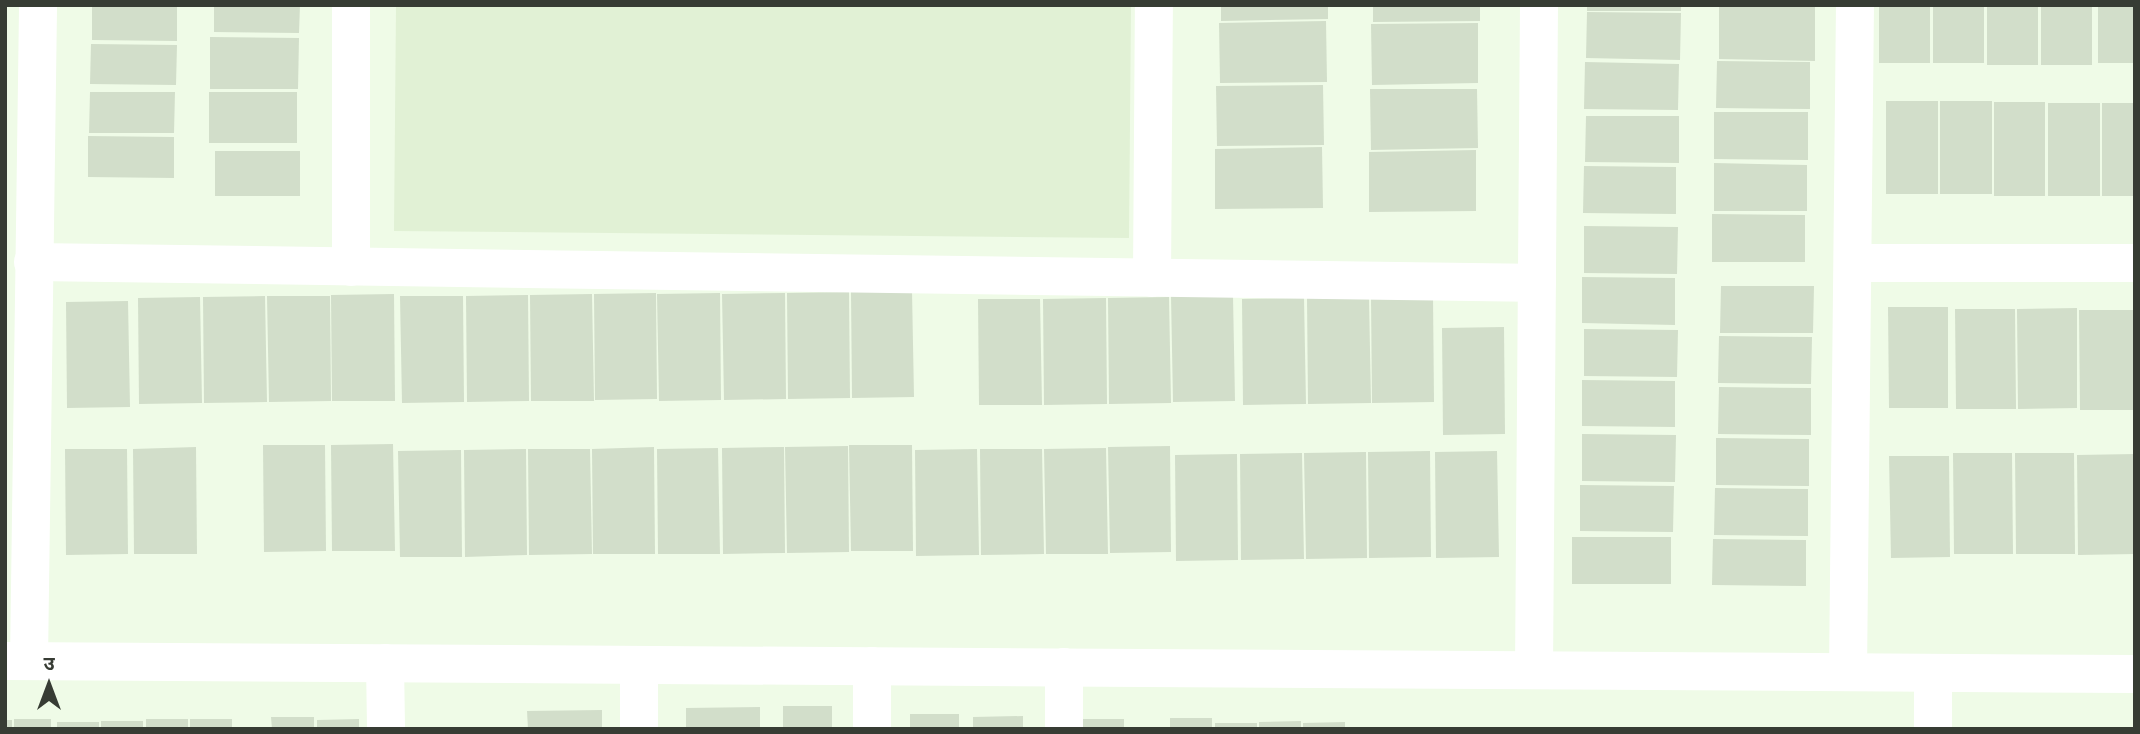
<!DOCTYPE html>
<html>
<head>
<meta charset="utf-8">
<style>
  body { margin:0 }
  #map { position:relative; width:2140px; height:734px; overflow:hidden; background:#effbe7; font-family:"DM Sans","Noto Sans Devanagari",sans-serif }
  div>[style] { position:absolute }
  .built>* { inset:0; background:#e1f1d5 }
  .building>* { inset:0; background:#d2deca }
  .street>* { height:38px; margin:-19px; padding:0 19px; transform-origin:19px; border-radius:19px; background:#fff }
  span { translate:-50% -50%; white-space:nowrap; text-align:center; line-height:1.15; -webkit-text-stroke:5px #fff; paint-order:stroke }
  .frame { position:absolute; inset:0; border:7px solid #373c34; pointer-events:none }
  .north { position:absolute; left:14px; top:650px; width:70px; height:70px; -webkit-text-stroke:5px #fff; paint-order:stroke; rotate:0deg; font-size:19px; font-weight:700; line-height:28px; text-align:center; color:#373c34 }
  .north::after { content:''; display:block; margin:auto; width:24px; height:32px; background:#373c34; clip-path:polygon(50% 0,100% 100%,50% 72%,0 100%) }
</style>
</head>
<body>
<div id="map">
  <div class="built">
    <div style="clip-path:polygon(396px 5px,1131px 5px,1129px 238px,394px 231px)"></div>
  </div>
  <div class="building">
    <div style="clip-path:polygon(92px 5px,177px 5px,177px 41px,92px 40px)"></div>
    <div style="clip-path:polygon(214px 5px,300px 5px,299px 33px,214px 32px)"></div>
    <div style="clip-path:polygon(1221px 5px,1328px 5px,1328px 19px,1221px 21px)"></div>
    <div style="clip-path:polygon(1373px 5px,1480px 5px,1480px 21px,1373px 22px)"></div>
    <div style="clip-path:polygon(1587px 5px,1681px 5px,1681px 11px,1587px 11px)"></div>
    <div style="clip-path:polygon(1719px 5px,1815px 5px,1815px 61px,1719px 59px)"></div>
    <div style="clip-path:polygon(1879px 5px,1930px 5px,1930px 63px,1879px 63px)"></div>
    <div style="clip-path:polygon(1933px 5px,1984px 5px,1984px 63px,1933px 63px)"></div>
    <div style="clip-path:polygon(1987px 5px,2038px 5px,2038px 65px,1987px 65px)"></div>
    <div style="clip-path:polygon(2041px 5px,2092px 5px,2092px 65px,2041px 65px)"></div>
    <div style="clip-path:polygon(2098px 5px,2135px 5px,2135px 63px,2098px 63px)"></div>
    <div style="clip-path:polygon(1587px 12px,1681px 13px,1680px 60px,1586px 58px)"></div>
    <div style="clip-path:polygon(1326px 21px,1327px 82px,1220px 83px,1219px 23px)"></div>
    <div style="clip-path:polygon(1478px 23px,1478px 83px,1372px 85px,1371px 24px)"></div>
    <div style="clip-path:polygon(210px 37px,299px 38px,298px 89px,210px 89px)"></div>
    <div style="clip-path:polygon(91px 44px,177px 45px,176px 85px,90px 84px)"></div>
    <div style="clip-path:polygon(1717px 61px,1810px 62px,1810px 109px,1716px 108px)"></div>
    <div style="clip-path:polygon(1585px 62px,1679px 64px,1678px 110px,1584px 109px)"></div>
    <div style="clip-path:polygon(1323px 85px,1324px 145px,1217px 146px,1216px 86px)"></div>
    <div style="clip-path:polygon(1370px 89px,1477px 89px,1478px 148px,1371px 150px)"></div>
    <div style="clip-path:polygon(90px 92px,175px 92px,174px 133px,89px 133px)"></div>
    <div style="clip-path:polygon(209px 92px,297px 92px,297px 143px,209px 143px)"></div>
    <div style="clip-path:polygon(1886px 101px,1938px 101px,1938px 194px,1886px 194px)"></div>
    <div style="clip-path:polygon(1940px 101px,1992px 101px,1992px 194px,1940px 194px)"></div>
    <div style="clip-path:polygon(1994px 102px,2045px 102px,2045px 196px,1994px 196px)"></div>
    <div style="clip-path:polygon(2048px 103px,2100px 103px,2100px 196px,2048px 196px)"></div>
    <div style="clip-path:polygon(2102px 103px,2135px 103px,2135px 196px,2102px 196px)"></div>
    <div style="clip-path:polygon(1714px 112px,1808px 112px,1808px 160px,1714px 159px)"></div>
    <div style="clip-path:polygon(1586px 116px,1679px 116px,1679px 163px,1585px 162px)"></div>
    <div style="clip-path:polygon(88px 136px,174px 137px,174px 178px,88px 177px)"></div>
    <div style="clip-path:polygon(1322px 147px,1323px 208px,1215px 209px,1215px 149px)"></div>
    <div style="clip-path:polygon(1476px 150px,1476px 211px,1369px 212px,1369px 152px)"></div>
    <div style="clip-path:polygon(215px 151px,300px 151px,300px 196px,215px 196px)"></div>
    <div style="clip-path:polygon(1714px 163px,1807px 165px,1807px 211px,1714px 211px)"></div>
    <div style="clip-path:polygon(1584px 166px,1676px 167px,1676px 214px,1583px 213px)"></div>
    <div style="clip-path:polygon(1712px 214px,1805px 215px,1805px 262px,1712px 262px)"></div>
    <div style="clip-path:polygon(1584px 226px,1678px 227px,1677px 274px,1584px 273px)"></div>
    <div style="clip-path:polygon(1582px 277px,1675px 278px,1675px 325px,1582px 323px)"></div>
    <div style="clip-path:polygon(1721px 286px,1814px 286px,1813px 333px,1720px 333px)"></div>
    <div style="clip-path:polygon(912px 291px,914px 397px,852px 398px,851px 292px)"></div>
    <div style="clip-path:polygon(849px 292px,850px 398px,788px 399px,787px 293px)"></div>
    <div style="clip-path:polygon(656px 293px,657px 399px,595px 400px,594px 294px)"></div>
    <div style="clip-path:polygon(720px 293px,721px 400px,659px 401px,657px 294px)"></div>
    <div style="clip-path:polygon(785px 293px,786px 399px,724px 400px,722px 294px)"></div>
    <div style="clip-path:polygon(394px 294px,395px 401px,332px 401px,331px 295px)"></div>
    <div style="clip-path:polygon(592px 294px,594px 401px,531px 401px,530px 295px)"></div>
    <div style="clip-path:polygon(528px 295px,529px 401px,467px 402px,466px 296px)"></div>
    <div style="clip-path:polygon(265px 296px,267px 402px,204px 403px,203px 297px)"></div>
    <div style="clip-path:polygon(267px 296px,330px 296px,331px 401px,269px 402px)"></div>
    <div style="clip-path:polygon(400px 296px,463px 296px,464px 402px,402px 403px)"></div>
    <div style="clip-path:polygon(1171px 296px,1233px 296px,1235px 401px,1173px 402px)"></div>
    <div style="clip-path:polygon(1433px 296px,1434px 402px,1372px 403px,1371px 297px)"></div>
    <div style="clip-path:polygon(200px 297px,202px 403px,139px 404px,138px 298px)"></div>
    <div style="clip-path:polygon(1169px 297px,1171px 403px,1109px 404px,1108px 298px)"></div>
    <div style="clip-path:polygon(1369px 297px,1371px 403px,1308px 404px,1307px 298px)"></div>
    <div style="clip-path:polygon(1106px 298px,1107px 404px,1044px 405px,1043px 299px)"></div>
    <div style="clip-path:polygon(1304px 298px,1306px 404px,1243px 405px,1242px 299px)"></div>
    <div style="clip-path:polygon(978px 299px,1040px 299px,1042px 405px,979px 405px)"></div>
    <div style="clip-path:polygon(128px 301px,130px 407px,67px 408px,66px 302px)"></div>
    <div style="clip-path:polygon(1888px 307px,1948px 307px,1948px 408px,1889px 408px)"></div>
    <div style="clip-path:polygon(2077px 308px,2077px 408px,2018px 409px,2017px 309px)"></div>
    <div style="clip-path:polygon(1955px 309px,2015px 309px,2016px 409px,1956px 409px)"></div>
    <div style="clip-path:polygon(2079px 310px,2135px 310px,2135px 410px,2080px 410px)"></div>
    <div style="clip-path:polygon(1504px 327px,1505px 434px,1443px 435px,1442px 328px)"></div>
    <div style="clip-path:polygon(1584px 329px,1678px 330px,1677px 377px,1584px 376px)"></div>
    <div style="clip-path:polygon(1719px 336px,1812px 337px,1811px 384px,1718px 383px)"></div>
    <div style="clip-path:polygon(1582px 380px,1675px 381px,1675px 427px,1582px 426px)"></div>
    <div style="clip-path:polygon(1719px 387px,1811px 388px,1811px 435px,1718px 434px)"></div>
    <div style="clip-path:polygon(1582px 434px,1676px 435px,1675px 482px,1582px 481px)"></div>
    <div style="clip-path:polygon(1716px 438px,1809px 439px,1809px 486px,1716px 485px)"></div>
    <div style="clip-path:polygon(393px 444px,395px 551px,332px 551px,331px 445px)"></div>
    <div style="clip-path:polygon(263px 445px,325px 445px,326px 551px,264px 552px)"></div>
    <div style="clip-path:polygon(849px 445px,912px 445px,913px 551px,851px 551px)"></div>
    <div style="clip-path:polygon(848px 446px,849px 552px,787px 553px,785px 447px)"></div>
    <div style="clip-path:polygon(1170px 446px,1171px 552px,1110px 553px,1108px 447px)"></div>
    <div style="clip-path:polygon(196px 447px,197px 554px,134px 554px,133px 449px)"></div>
    <div style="clip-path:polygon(654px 447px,655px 554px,593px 554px,592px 449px)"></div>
    <div style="clip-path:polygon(784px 447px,785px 553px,723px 554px,722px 448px)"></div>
    <div style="clip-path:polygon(718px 448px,720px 554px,658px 554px,657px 449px)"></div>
    <div style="clip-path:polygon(1106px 448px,1108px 554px,1046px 554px,1044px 449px)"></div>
    <div style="clip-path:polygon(65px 449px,127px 449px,128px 554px,66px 555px)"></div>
    <div style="clip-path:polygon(526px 449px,527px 555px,465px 557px,464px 450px)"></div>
    <div style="clip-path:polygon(528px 449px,590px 449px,592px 554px,529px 555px)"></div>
    <div style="clip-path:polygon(977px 449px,979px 555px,916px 556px,915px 450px)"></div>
    <div style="clip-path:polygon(980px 449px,1042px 449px,1044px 554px,981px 555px)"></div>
    <div style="clip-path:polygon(461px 450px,462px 557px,400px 557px,398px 451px)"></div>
    <div style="clip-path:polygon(1430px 451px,1431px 557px,1369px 558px,1368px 452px)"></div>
    <div style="clip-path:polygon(1497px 451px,1499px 557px,1436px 558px,1435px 452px)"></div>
    <div style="clip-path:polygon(1366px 452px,1367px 558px,1306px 559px,1304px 453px)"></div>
    <div style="clip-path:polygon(1302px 453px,1304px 559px,1241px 560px,1240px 454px)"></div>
    <div style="clip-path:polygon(1953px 453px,2012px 453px,2013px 554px,1954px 554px)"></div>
    <div style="clip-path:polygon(2015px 453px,2074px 453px,2075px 554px,2016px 554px)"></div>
    <div style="clip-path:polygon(1237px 454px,1238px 560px,1176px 561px,1175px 455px)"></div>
    <div style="clip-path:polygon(2135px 454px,2135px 554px,2078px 555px,2077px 455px)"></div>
    <div style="clip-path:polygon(1889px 456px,1949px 456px,1950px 557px,1891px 558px)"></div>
    <div style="clip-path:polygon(1580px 485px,1674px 486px,1673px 532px,1580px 531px)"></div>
    <div style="clip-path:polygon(1715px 488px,1808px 489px,1808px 536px,1714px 535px)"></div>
    <div style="clip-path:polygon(1572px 537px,1671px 537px,1671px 584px,1572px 584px)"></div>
    <div style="clip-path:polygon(1713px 539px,1806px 540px,1806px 586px,1712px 585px)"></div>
    <div style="clip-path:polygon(783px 706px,832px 706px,832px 729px,783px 729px)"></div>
    <div style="clip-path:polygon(760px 707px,760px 729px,686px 729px,686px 708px)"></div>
    <div style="clip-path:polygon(602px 710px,602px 729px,528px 729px,527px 711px)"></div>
    <div style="clip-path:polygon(910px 714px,959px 714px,959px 729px,910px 729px)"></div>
    <div style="clip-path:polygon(1023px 716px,1023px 729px,973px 729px,973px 717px)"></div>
    <div style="clip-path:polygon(271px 717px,314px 717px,314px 729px,272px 729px)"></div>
    <div style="clip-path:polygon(1170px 718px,1212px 718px,1212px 729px,1170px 729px)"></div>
    <div style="clip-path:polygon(14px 719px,51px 719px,51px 729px,14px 729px)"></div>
    <div style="clip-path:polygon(146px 719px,188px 719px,188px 729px,146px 729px)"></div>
    <div style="clip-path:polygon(190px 719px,232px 719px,232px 729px,190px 729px)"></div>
    <div style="clip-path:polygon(359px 719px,359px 729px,317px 729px,317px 720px)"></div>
    <div style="clip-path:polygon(1082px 719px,1124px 719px,1124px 729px,1082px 729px)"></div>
    <div style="clip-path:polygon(5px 720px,12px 720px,12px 729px,5px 729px)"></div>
    <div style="clip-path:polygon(101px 721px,143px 721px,143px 729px,101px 729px)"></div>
    <div style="clip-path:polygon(1301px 721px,1301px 729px,1259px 729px,1259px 722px)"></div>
    <div style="clip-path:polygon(57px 722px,99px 722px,99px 729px,57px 729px)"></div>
    <div style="clip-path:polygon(1345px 722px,1345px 729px,1303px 729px,1303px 723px)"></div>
    <div style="clip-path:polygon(1215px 723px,1257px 723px,1257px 729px,1215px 729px)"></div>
  </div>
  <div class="street">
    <div style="left:351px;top:5px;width:262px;rotate:90deg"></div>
    <div style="left:33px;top:262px;width:1504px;rotate:0.8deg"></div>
    <div style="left:1853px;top:263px;width:282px"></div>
    <div style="left:1152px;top:278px;width:273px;rotate:-89.6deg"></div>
    <div style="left:5px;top:661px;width:2130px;rotate:0.35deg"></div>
    <div style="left:29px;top:661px;width:656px;rotate:-89.21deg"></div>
    <div style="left:385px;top:663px;width:66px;rotate:89.1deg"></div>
    <div style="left:1534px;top:670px;width:665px;rotate:-89.57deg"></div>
    <div style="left:1848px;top:672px;width:667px;rotate:-89.4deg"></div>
    <div style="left:639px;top:729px;width:64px;rotate:-90deg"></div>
    <div style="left:872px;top:729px;width:63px;rotate:-90deg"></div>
    <div style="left:1064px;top:729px;width:62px;rotate:-90deg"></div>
    <div style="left:1933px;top:729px;width:56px;rotate:-90deg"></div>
  </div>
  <div class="frame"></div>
  <div class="north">उ</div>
</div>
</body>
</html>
